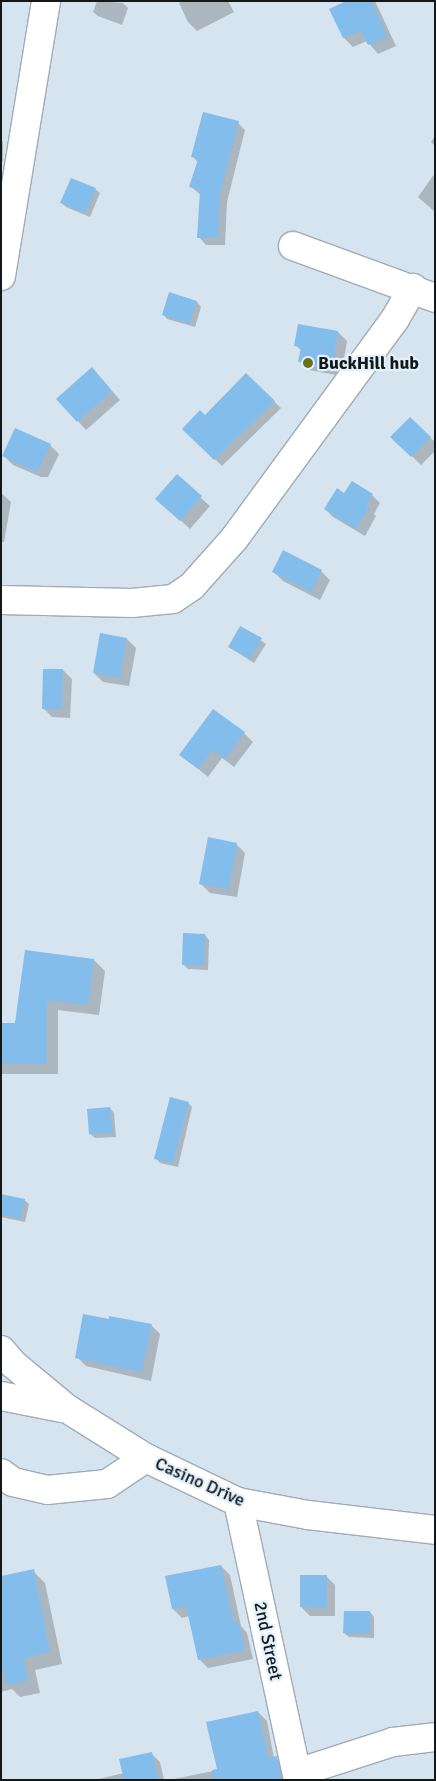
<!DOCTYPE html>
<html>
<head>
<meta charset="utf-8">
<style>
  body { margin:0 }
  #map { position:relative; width:436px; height:1781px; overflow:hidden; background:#d6e4ef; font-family:Signika,sans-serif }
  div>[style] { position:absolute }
  .shadow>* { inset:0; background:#0003 }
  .building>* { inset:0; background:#83bdec }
  .roads { filter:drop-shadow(1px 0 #9facb7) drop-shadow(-1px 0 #9facb7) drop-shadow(0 1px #9facb7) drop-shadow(0 -1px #9facb7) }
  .minor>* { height:28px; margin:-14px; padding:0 14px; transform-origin:14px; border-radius:14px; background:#fff }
  .dots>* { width:14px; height:14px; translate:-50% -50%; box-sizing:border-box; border:2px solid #e3f1fc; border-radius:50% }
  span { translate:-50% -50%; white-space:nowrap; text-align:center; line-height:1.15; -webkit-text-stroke:4.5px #e3f1fc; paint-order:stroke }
  .poi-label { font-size:18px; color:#13181b; font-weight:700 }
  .left { translate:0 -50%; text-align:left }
  .street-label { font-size:18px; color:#13181b }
  .frame { position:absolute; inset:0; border:2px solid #13181b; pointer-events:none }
</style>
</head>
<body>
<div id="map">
  <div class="shadow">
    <div style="clip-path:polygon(97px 1px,123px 3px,128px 8px,122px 25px,98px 16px,93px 12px)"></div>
    <div style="clip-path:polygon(183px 1px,228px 1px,234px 12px,197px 31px,188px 22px,179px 3px)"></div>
    <div style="clip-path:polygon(348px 1px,375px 1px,396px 46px,378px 54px,367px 41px,353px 47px,344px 38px,331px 9px)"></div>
    <div style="clip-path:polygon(238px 123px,245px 130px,227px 202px,225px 245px,206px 245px,199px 237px,201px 195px,190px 186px,198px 162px,193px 157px)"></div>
    <div style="clip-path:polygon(435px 136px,435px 146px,431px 142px)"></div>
    <div style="clip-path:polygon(1px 140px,3px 142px,3px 161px,1px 161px)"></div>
    <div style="clip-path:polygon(435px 173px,435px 212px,418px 197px)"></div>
    <div style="clip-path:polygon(95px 189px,100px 193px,90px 217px,66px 207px,62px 203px)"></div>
    <div style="clip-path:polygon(197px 302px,201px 307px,195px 327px,167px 319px,163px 314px)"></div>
    <div style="clip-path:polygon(338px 332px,347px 341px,341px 376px,309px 370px,300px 361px,301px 351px,296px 345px)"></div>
    <div style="clip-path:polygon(246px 375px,281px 408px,222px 466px,183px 429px,205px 416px)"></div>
    <div style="clip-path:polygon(101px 378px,120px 400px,86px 430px,78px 421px)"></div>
    <div style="clip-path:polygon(410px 419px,435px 442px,435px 451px,421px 465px,392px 437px)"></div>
    <div style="clip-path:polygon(50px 445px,59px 454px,48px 477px,41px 477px,13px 465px,4px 456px)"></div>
    <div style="clip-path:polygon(177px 476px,210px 506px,190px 529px,166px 507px)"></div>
    <div style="clip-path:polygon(1px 493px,11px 502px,4px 542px,1px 542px)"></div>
    <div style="clip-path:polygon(345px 494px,372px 495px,380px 503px,374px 514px,376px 516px,365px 536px,333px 517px,325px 509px)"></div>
    <div style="clip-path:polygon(321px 571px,330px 580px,320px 600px,283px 581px,274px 572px)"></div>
    <div style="clip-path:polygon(241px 627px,266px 644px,254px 663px,229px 647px)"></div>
    <div style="clip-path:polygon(127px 639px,136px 648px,129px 686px,103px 682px,94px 673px)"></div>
    <div style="clip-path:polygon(63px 670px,72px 679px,70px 718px,52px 717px,43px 708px)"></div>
    <div style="clip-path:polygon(244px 733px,253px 742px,234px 767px,222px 758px,208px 777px,181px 755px)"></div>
    <div style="clip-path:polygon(236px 844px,245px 853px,237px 897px,210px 893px,201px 884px)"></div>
    <div style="clip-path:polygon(205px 935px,209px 940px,208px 970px,188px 969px,184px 965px)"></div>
    <div style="clip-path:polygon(26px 951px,94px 960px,105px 971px,99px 1015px,58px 1010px,58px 1074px,1px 1074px,1px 1024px,16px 1024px)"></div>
    <div style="clip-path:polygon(188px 1103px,192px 1107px,178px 1167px,160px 1163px,156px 1158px)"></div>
    <div style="clip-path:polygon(110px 1108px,114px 1113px,116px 1137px,95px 1138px,90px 1134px)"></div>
    <div style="clip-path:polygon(1px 1195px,24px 1200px,29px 1204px,25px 1222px,1px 1217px)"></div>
    <div style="clip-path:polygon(110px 1321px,151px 1325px,160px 1334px,151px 1381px,86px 1366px,77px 1357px)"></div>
    <div style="clip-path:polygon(221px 1566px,230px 1575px,241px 1626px,247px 1633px,253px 1659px,208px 1668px,199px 1659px,189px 1616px,182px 1618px,173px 1609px)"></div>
    <div style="clip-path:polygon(33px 1571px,45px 1583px,62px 1664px,35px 1670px,40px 1693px,20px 1697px,12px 1689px,1px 1692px,1px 1577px)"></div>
    <div style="clip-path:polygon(326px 1576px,335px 1585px,335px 1616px,310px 1616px,301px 1607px)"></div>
    <div style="clip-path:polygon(370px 1612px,374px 1617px,374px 1638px,349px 1637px,344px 1633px)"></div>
    <div style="clip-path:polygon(258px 1712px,267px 1721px,274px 1758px,285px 1767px,288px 1780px,169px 1780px,218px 1770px)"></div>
    <div style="clip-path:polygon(151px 1753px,160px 1762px,164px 1780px,94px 1780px,124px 1773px)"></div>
  </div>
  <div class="building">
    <div style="clip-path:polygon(346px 1px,371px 1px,388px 37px,368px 45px,361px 31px,343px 38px,329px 9px)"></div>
    <div style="clip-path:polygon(203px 112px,239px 121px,220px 194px,218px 238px,197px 238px,200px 190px,189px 187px,198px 159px,191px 157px)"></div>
    <div style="clip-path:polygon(71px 178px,96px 188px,85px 213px,60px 203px)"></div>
    <div style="clip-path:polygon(169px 292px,197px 301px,190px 324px,162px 315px)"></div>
    <div style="clip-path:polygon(298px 324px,338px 331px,332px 368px,298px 362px,301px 347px,294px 346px)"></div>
    <div style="clip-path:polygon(92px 367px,112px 391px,77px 422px,56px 399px)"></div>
    <div style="clip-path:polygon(246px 373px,275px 401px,214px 460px,182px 429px,200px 410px,205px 415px)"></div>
    <div style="clip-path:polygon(410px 417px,431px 437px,411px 457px,390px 437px)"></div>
    <div style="clip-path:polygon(15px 428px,51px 444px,37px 472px,2px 456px)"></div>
    <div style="clip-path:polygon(177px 474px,202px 496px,180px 521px,155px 499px)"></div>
    <div style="clip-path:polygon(352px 481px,373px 494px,366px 506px,369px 507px,356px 529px,324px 509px,337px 488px,344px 493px)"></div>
    <div style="clip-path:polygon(283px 550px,322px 570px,311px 592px,272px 572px)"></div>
    <div style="clip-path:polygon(240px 626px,262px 638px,250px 659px,228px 647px)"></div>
    <div style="clip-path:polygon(100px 633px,127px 638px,120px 678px,93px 673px)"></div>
    <div style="clip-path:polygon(43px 669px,63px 669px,62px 709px,42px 709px)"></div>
    <div style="clip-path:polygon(213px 709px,245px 732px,225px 759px,212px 750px,198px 769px,179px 755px)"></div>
    <div style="clip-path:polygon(208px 837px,237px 843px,229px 889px,199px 884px)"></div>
    <div style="clip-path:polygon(183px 933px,205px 934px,204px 966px,182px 965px)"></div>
    <div style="clip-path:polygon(25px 950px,94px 959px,88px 1005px,47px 1000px,47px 1064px,1px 1064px,1px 1023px,15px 1023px)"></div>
    <div style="clip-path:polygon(170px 1097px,189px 1102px,173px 1163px,154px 1159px)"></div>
    <div style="clip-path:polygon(110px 1107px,113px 1133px,89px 1134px,87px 1109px)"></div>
    <div style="clip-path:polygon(1px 1194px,25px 1199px,21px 1218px,1px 1215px)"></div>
    <div style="clip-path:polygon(83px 1314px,109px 1319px,109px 1316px,152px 1324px,142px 1372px,75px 1358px)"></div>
    <div style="clip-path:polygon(221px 1565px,234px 1623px,239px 1622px,245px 1650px,198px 1660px,186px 1606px,172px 1609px,165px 1576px)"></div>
    <div style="clip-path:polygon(34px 1569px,50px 1652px,24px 1658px,28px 1681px,6px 1685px,1px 1661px,1px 1576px)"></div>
    <div style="clip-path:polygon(300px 1575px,327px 1575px,327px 1608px,300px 1607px)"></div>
    <div style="clip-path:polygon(344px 1611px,370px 1611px,370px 1634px,343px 1633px)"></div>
    <div style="clip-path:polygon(258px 1711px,268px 1758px,277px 1756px,282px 1780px,213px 1780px,212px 1770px,217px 1769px,206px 1722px)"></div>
    <div style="clip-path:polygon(152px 1752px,158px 1780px,124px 1780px,119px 1759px)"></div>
  </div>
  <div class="roads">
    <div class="minor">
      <div style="left:293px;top:246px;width:151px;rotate:20.1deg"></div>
      <div style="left:1px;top:276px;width:279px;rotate:-80.7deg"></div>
      <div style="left:1px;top:600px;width:131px;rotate:1.3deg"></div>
      <div style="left:132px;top:603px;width:41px;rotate:-5.6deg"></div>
      <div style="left:173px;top:599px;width:23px;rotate:-34deg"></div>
      <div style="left:192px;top:586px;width:63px;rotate:-48.2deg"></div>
      <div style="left:234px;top:539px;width:273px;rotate:-53.8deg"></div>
      <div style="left:395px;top:319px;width:36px;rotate:-60deg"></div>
      <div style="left:1px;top:1350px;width:18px;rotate:49deg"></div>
      <div style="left:13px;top:1364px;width:69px;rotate:39.7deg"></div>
      <div style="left:66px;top:1408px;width:94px;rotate:32deg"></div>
      <div style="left:146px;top:1458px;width:102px;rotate:25.6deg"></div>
      <div style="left:238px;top:1502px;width:71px;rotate:10.5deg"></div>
      <div style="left:308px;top:1515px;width:128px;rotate:6.7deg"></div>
      <div style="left:1px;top:1396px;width:62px;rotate:11.1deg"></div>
      <div style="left:1px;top:1473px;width:15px;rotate:37deg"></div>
      <div style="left:13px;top:1482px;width:35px;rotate:13deg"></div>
      <div style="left:47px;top:1490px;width:60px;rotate:-5.7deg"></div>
      <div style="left:107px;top:1484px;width:47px;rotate:-33.7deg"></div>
      <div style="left:238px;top:1502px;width:284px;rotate:77.8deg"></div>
      <div style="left:297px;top:1773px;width:101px;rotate:-17.9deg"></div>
      <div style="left:393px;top:1742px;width:42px;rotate:-6.8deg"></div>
    </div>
  </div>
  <div class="dots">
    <div style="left:308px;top:363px;background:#66721c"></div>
  </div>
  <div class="poi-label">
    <span class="left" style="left:318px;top:363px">BuckHill hub</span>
  </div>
  <div class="street-label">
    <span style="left:200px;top:1482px;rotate:24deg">Casino Drive</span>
    <span style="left:268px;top:1641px;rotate:78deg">2nd Street</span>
  </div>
  <div class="frame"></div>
</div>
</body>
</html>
